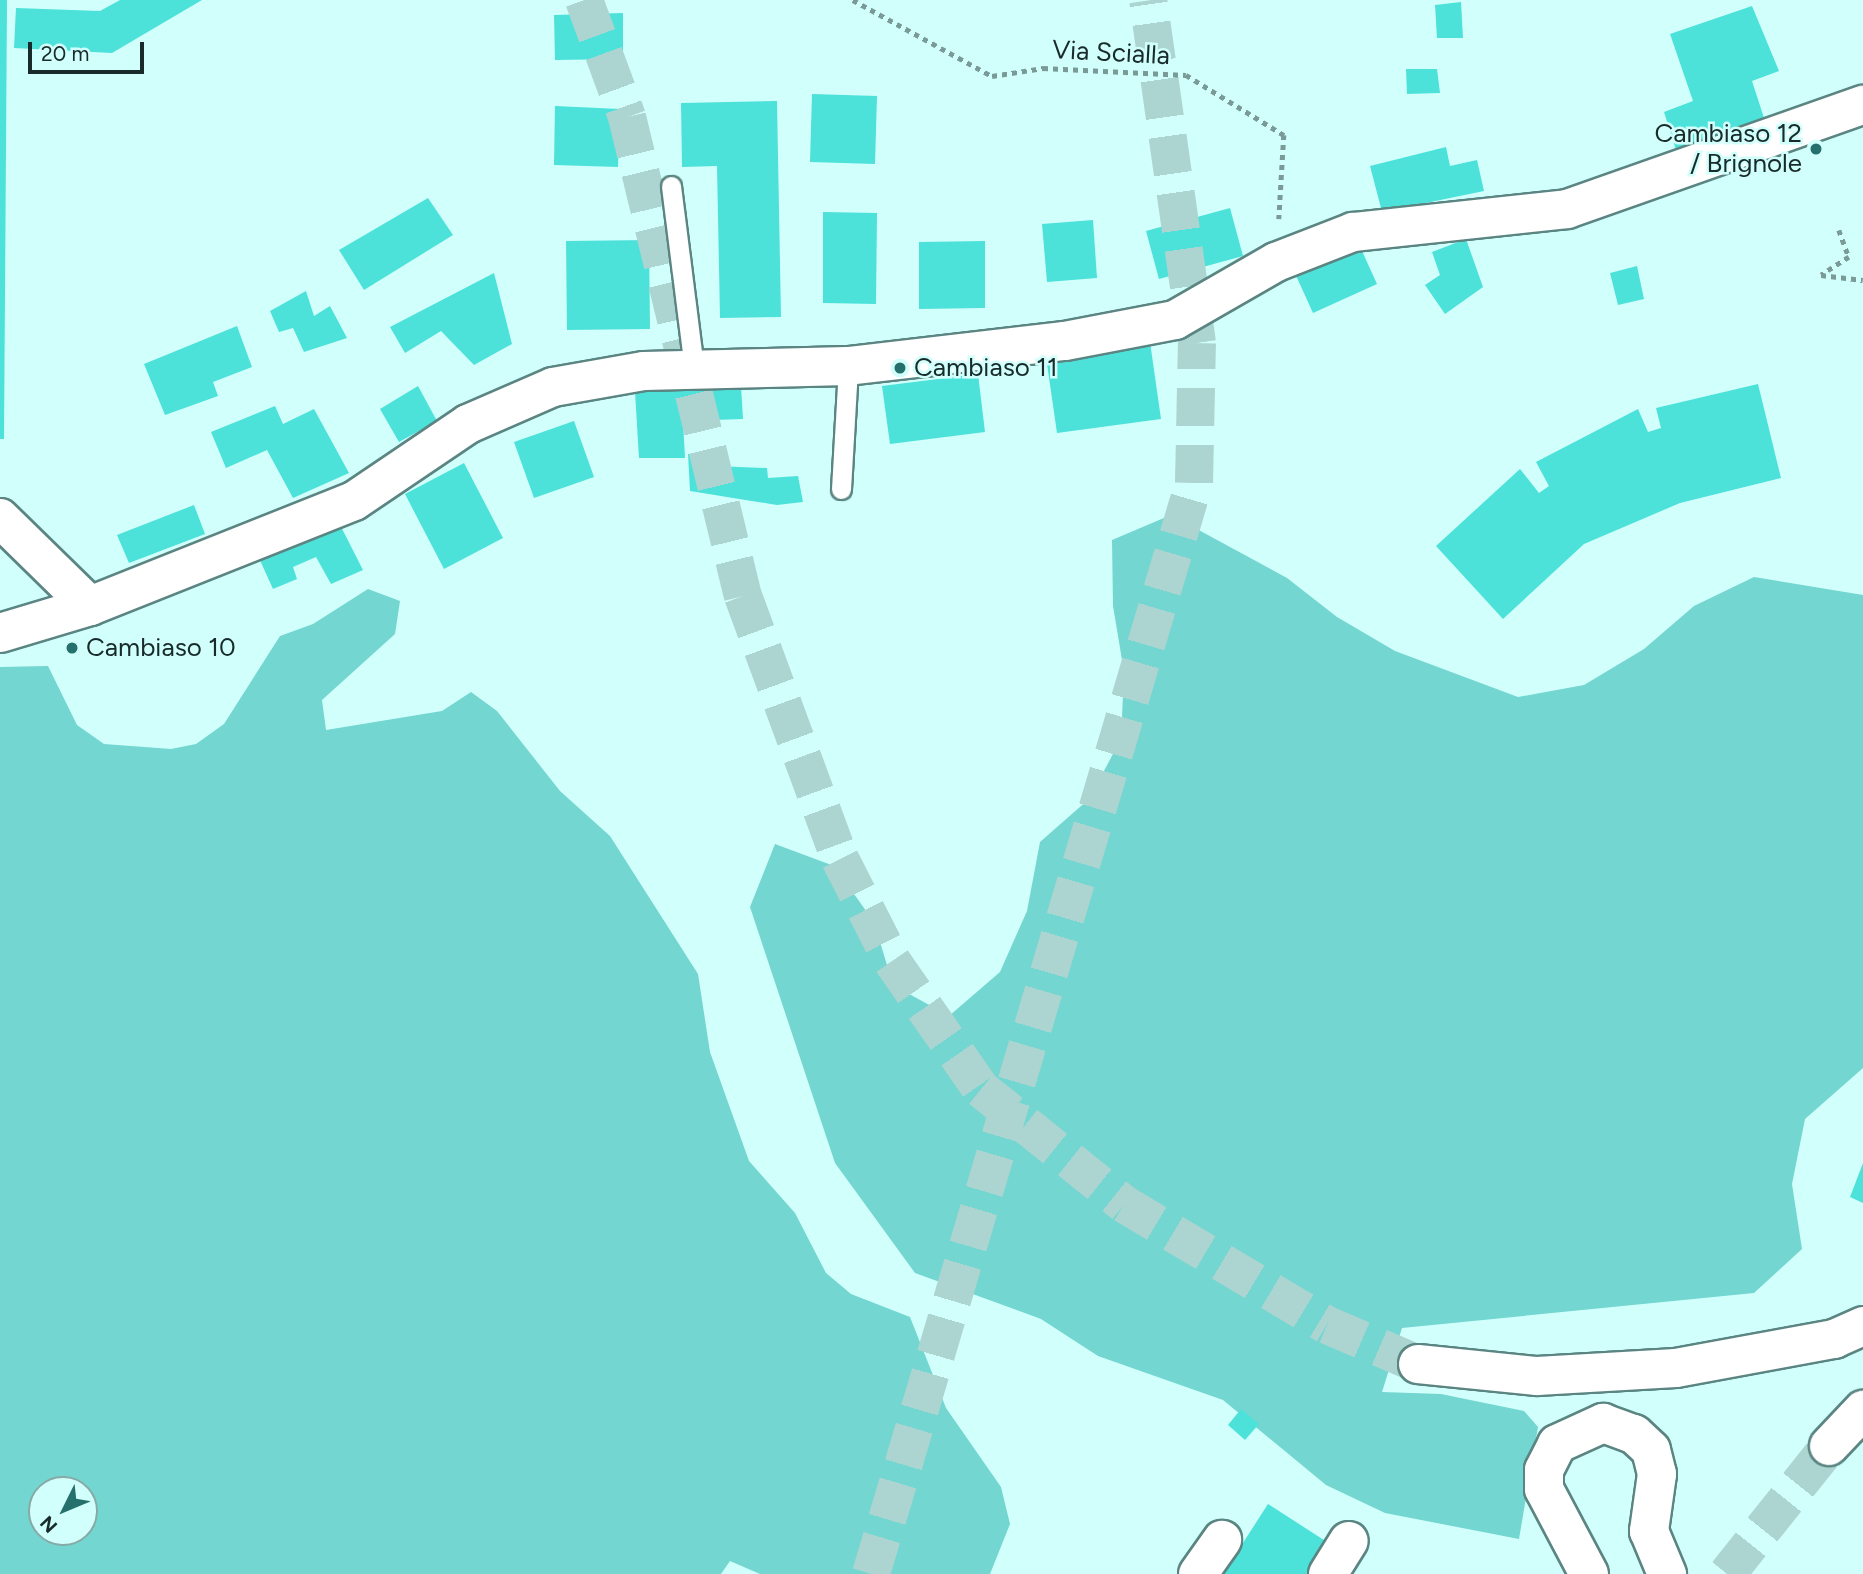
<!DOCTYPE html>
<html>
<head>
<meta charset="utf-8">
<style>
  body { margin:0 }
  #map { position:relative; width:1863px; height:1574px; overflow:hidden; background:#d1fffb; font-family:Figtree,sans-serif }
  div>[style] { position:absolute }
  .green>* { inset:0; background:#73d6d0 }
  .building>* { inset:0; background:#4ce2da }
  .highway-tunnel>* { height:38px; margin-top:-19px; transform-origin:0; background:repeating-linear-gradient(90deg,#acd4d1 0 38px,transparent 0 57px) }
  .path>* { height:4.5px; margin-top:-2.25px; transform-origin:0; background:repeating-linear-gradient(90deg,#799a97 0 5px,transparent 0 10px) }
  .roads { filter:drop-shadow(2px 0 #5b8582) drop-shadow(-2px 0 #5b8582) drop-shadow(0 2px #5b8582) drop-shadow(0 -2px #5b8582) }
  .lane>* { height:19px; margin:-9.5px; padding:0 9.5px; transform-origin:9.5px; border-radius:9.5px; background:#fff }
  .street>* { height:38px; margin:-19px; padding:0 19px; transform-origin:19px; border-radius:19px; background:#fff }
  .highway>* { height:38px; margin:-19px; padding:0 19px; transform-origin:19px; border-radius:19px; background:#fff }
  .dots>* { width:19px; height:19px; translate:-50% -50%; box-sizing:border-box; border:4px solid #d1fffb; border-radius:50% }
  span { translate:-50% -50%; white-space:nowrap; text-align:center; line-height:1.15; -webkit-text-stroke:5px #d1fffb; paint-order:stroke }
  .street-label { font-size:26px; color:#182a29 }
  .poi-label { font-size:26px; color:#182a29 }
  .right { translate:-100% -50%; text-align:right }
  .left { translate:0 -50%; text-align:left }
  .north { position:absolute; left:28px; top:1476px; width:70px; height:70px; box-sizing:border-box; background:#d1fffb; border:2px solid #87aaa7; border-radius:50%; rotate:227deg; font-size:19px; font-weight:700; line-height:28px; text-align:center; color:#182a29 }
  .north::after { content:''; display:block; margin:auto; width:24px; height:32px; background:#25706c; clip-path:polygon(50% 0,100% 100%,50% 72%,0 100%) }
  .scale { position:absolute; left:28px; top:42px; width:116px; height:32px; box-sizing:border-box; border:4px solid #182a29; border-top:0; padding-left:9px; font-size:21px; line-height:24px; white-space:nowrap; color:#182a29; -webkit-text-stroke:5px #d1fffb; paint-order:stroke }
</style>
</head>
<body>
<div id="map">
  <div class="green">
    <div style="clip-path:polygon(1171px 515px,1287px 578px,1337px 617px,1395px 651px,1518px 697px,1584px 685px,1644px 649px,1694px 606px,1754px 577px,1863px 595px,1863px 1068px,1805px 1119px,1792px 1184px,1802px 1249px,1754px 1293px,1402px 1328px,1382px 1392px,1441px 1394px,1524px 1411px,1538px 1427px,1519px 1539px,1385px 1513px,1326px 1485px,1223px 1400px,1098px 1356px,1041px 1319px,915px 1273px,835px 1163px,750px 907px,775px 844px,834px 866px,874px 922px,893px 985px,949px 1016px,1000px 972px,1027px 911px,1040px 842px,1089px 799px,1121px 739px,1124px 672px,1113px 606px,1112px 540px)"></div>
    <div style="clip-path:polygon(evenodd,368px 589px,400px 601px,395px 634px,322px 700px,326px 730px,442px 711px,471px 692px,497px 711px,560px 791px,610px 836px,698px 974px,710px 1052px,749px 1161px,795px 1213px,826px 1273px,851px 1294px,910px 1317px,946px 1408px,1001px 1487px,1010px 1524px,990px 1574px,760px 1574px,730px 1561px,721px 1574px,0 1574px,0 667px,48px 666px,77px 725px,104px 744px,171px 749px,196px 744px,224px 724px,280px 636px,313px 624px,368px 589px,84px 1490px,84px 1532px,42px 1532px,42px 1490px,84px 1490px)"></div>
  </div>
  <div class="building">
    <div style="clip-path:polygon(0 0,7px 0,4px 439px,0 439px)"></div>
    <div style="clip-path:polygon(120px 0,202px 0,112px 53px,14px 48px,16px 8px,100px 11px)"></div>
    <div style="clip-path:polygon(1461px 2px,1463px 38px,1437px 38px,1435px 5px)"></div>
    <div style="clip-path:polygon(1752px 6px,1779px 71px,1752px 81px,1765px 121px,1676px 150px,1664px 112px,1693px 101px,1670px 34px)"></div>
    <div style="clip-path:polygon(623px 13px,623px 59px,555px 60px,554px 15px)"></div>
    <div style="clip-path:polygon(1406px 69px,1437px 69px,1440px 93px,1407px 94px)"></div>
    <div style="clip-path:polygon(812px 94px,877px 96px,875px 164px,810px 162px)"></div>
    <div style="clip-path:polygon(777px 101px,781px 317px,720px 318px,717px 166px,682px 167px,681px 103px)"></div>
    <div style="clip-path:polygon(555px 106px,620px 109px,618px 167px,554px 165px)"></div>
    <div style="clip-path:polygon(1446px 147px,1450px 166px,1477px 160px,1484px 191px,1382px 212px,1370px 166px)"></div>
    <div style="clip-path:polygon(428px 198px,453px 235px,364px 290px,339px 250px)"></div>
    <div style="clip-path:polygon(1230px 208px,1243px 256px,1159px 279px,1146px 231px)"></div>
    <div style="clip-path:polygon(823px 212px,877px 213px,876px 304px,823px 303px)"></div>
    <div style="clip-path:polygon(1093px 220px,1097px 278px,1047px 282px,1042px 224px)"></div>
    <div style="clip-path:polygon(1466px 239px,1483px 287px,1445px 314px,1425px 285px,1440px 275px,1432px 252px)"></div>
    <div style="clip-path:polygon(649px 240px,650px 329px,567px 330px,566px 241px)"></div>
    <div style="clip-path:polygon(1357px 240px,1377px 284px,1313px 313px,1293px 269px)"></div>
    <div style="clip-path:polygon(985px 241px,985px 308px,919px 309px,919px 242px)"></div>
    <div style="clip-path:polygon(1637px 266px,1644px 299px,1618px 305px,1610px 273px)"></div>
    <div style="clip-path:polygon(494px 273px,512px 344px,474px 365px,441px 331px,405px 353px,390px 327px)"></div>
    <div style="clip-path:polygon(306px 291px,314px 316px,330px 306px,347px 338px,304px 352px,293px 328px,279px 332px,270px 311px)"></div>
    <div style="clip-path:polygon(237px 326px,252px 367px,213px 382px,218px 396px,165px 415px,144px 364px)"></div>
    <div style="clip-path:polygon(1150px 342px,1161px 419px,1057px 433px,1046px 357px)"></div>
    <div style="clip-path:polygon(978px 374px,985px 432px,890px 444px,882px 386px)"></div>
    <div style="clip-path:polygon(1758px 384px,1781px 478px,1680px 503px,1584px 544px,1503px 619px,1436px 546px,1520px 469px,1539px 493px,1549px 486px,1536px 462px,1638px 409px,1648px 432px,1661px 428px,1656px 408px)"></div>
    <div style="clip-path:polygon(418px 386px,437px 421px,399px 442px,380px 409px)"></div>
    <div style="clip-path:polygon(741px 386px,743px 419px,683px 421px,685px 458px,639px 458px,635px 392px)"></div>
    <div style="clip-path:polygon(275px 406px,283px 424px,314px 409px,349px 473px,293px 498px,267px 450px,226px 468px,211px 432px)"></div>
    <div style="clip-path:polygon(574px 421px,594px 477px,534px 498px,514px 442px)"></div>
    <div style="clip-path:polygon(713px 452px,715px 466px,767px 468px,768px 478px,798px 476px,803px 502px,777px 505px,690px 491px,688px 454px)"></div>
    <div style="clip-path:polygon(464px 463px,503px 538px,444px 569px,405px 494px)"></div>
    <div style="clip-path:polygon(194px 505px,205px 534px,129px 563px,117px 535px)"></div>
    <div style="clip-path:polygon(335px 515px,363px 570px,331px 584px,316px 557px,293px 567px,297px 579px,273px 589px,254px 547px)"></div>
    <div style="clip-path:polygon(1863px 1163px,1863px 1203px,1850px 1197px)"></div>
    <div style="clip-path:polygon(1241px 1409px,1259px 1424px,1245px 1440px,1228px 1425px)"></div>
    <div style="clip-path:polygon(1268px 1504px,1327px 1542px,1307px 1574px,1223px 1574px)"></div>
  </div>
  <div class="highway-tunnel">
    <div style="left:584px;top:0;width:125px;rotate:69.8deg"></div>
    <div style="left:627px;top:117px;width:493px;rotate:76.4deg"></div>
    <div style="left:743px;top:596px;width:280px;rotate:69.8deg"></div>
    <div style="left:840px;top:859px;width:114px;rotate:63deg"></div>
    <div style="left:892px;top:961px;width:156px;rotate:55.2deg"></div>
    <div style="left:981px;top:1089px;width:184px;rotate:38.8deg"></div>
    <div style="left:1124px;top:1204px;width:236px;rotate:30.8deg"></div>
    <div style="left:1327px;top:1325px;width:99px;rotate:23.2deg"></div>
    <div style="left:871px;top:1574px;width:1138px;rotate:-73.51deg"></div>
    <div style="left:1194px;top:483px;width:140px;rotate:-88.8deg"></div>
    <div style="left:1197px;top:343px;width:346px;rotate:-98.1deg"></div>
    <div style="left:1727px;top:1574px;width:164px;rotate:-51.4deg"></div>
  </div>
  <div class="path">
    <div style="left:853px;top:0;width:158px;rotate:28.7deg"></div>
    <div style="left:992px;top:76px;width:52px;rotate:-8.9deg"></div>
    <div style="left:1043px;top:68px;width:143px;rotate:2.8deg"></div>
    <div style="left:1186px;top:75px;width:115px;rotate:31.5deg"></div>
    <div style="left:1284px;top:135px;width:84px;rotate:93.4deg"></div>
    <div style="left:1839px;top:230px;width:29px;rotate:70deg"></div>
    <div style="left:1849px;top:257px;width:33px;rotate:147deg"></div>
    <div style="left:1821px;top:275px;width:42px;rotate:6.8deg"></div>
  </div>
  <div class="roads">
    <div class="lane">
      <div style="left:671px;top:186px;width:184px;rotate:82.8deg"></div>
      <div style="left:841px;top:489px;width:123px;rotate:-86.7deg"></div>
    </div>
    <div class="street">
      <div style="left:0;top:518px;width:126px;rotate:44.4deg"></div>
      <div style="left:0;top:633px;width:94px;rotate:-16.7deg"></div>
      <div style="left:90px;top:606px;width:284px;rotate:-21.7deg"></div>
      <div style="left:354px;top:501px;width:138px;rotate:-34deg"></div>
      <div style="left:468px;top:424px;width:93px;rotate:-23.5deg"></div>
      <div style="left:553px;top:387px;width:92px;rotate:-10deg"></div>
      <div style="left:644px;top:371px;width:204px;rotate:-1.4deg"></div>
      <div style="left:848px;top:366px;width:218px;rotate:-6.6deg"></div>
      <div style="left:1065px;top:341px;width:112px;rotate:-10.8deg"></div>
      <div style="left:1175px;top:320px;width:116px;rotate:-29.9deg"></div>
      <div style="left:1276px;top:262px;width:83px;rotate:-21.3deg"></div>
      <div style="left:1353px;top:232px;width:215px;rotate:-6.1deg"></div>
      <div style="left:1567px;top:209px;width:314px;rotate:-19.4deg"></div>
      <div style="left:1198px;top:1574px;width:42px;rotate:-54.8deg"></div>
      <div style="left:1328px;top:1574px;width:39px;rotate:-58deg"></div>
      <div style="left:1589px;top:1574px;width:96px;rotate:-117.9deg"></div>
      <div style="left:1544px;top:1489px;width:19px;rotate:-90deg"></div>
      <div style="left:1544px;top:1470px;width:29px;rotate:-63deg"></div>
      <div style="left:1557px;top:1444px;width:51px;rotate:-24.5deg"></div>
      <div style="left:1603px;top:1423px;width:33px;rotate:20deg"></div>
      <div style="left:1634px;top:1434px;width:23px;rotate:43deg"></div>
      <div style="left:1651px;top:1450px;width:25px;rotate:76deg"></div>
      <div style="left:1657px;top:1474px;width:58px;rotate:98deg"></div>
      <div style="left:1649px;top:1531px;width:47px;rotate:67.3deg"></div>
    </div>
    <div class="highway">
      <div style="left:1418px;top:1364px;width:120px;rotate:5.8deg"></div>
      <div style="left:1537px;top:1376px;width:139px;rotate:-3.3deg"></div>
      <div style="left:1676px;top:1368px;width:161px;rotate:-10.4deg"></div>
      <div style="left:1834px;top:1339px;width:32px;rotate:-24deg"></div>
      <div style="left:1829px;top:1446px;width:50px;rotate:-46.6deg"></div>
    </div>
  </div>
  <div class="dots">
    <div style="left:1816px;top:149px;background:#25706c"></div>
    <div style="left:900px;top:368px;background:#25706c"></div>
    <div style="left:72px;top:648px;background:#25706c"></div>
  </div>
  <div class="street-label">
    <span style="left:1111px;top:53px;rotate:3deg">Via Scialla</span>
  </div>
  <div class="poi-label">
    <span class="right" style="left:1802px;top:149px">Cambiaso 12<br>/ Brignole</span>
    <span class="left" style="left:914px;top:368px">Cambiaso 11</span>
    <span class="left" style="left:86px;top:648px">Cambiaso 10</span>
  </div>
  <div class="north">N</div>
  <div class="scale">20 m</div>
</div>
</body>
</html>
